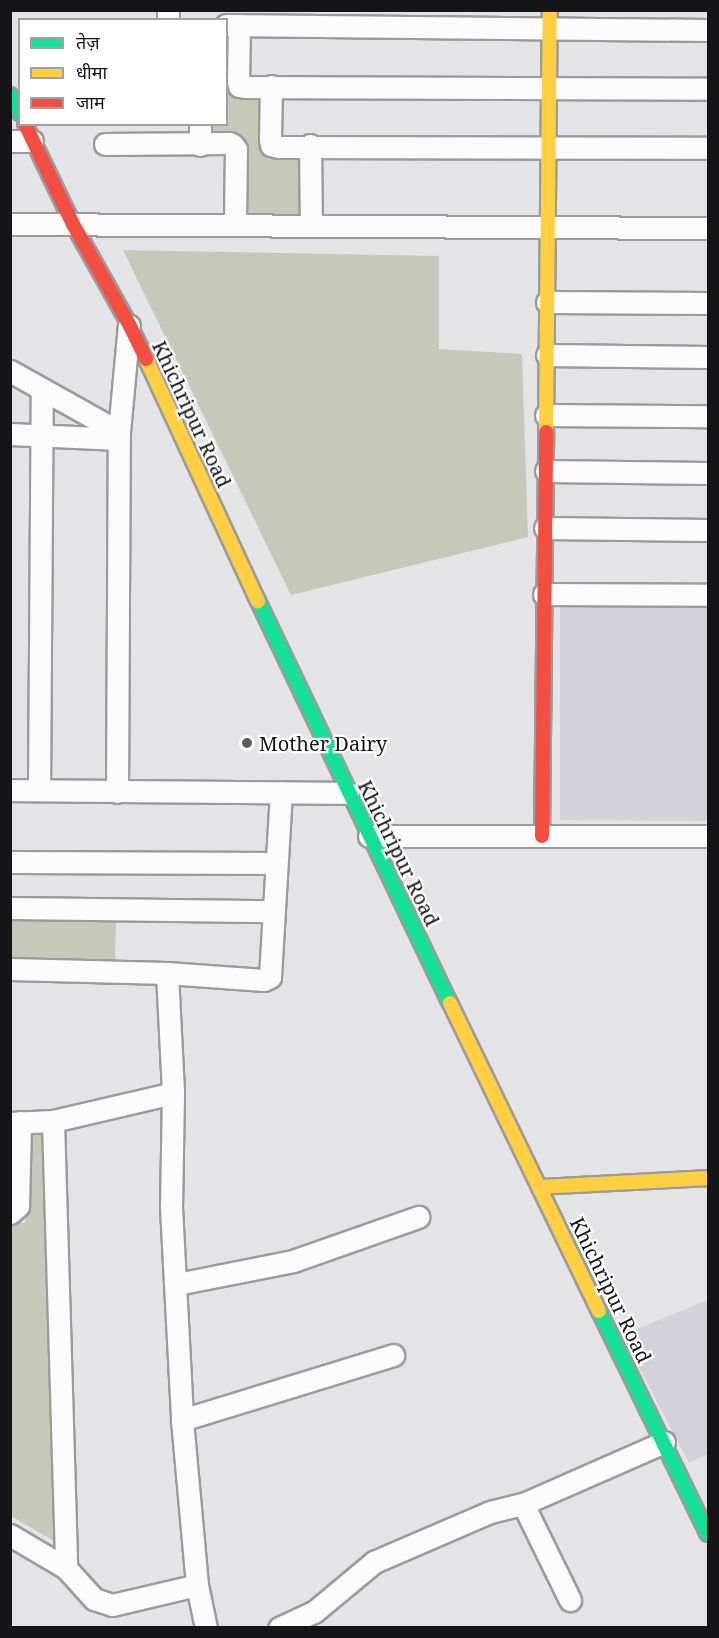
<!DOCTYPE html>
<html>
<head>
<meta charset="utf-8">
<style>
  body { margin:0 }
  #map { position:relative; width:719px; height:1638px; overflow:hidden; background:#e4e3e5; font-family:"Noto Serif","Noto Sans Devanagari",serif }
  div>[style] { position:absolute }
  .built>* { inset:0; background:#d3d2d8 }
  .green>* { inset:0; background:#c6c9ba }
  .roads { filter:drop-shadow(2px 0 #9b9a9c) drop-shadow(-2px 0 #9b9a9c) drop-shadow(0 2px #9b9a9c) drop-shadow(0 -2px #9b9a9c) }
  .street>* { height:21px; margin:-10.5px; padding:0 10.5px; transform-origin:10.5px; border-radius:10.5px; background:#fbfbfb }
  .fast>* { height:14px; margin:-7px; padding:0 7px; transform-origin:7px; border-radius:7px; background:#16e098 }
  .slow>* { height:14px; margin:-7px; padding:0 7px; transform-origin:7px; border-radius:7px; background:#ffcf43 }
  .jam>* { height:14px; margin:-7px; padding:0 7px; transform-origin:7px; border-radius:7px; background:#f24e42 }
  .dots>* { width:16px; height:16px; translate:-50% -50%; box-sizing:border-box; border:3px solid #fff; border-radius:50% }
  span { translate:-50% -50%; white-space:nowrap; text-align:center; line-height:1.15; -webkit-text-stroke:4.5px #fff; paint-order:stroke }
  .street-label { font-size:20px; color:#151517 }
  .poi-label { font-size:20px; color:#151517 }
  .left { translate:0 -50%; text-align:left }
  .frame { position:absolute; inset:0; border:12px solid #151517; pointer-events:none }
  .legend { position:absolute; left:18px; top:18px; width:210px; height:108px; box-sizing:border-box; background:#fff; border:2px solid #a1a1a2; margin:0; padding:8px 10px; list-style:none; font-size:18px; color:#151517 }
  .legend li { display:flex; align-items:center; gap:12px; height:30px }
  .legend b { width:30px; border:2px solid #a1a1a2 }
</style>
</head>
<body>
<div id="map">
  <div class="built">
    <div style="clip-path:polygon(560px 603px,708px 604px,708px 821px,560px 820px)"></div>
    <div style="clip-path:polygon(708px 1300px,708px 1454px,689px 1463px,622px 1335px)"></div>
  </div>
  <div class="green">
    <div style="clip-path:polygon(227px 32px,231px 32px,232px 94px,265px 94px,266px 153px,302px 153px,303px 215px,241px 215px,239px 138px,206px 137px,206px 125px,226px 124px)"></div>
    <div style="clip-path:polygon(123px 250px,439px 256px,439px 349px,522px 354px,528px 537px,291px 595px)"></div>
    <div style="clip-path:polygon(11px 914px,116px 917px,115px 967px,11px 964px)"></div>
    <div style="clip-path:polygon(25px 1131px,47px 1132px,54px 1541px,11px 1516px,11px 1223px,25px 1223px)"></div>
  </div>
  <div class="roads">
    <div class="street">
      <div style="left:168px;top:10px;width:10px;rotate:90deg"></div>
      <div style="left:226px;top:25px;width:482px;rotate:0.6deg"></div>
      <div style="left:239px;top:25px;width:56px;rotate:91deg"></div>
      <div style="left:238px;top:81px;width:5px;rotate:79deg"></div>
      <div style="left:239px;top:86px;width:6px;rotate:9deg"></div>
      <div style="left:245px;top:87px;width:463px;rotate:0.2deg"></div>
      <div style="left:271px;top:86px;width:53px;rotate:91.1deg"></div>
      <div style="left:270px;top:139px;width:6px;rotate:81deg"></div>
      <div style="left:271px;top:145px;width:7px;rotate:16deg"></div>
      <div style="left:278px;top:147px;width:430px;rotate:0.1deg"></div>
      <div style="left:10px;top:141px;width:22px"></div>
      <div style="left:105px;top:144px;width:124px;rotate:-0.5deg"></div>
      <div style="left:229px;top:143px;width:4px;rotate:27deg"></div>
      <div style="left:233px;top:145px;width:5px;rotate:53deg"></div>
      <div style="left:236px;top:149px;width:76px;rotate:90.8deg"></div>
      <div style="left:200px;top:145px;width:21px;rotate:-90deg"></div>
      <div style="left:310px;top:145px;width:81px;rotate:89.3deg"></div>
      <div style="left:10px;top:224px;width:698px;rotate:0.33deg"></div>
      <div style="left:547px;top:302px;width:161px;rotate:0.4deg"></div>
      <div style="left:547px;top:355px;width:161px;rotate:0.7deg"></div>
      <div style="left:10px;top:371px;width:125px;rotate:29.2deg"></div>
      <div style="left:546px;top:415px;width:162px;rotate:0.4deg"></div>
      <div style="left:10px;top:434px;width:109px;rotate:2.6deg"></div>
      <div style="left:546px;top:471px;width:162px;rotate:0.7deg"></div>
      <div style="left:545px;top:528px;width:163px;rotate:0.7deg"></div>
      <div style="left:544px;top:594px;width:164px;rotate:0.3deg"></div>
      <div style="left:10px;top:790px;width:338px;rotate:0.5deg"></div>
      <div style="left:39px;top:790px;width:400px;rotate:-89.6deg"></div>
      <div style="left:117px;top:792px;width:360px;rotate:-89.7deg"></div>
      <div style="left:119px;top:432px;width:107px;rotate:-84.7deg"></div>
      <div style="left:369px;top:836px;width:339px"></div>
      <div style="left:10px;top:862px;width:266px;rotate:0.2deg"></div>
      <div style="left:10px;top:908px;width:264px;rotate:0.7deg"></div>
      <div style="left:10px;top:969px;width:157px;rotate:1.5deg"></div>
      <div style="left:167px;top:973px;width:97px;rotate:4.1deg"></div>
      <div style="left:264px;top:980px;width:7px;rotate:-27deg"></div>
      <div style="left:270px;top:977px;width:185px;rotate:-86.6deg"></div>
      <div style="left:167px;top:973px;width:120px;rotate:87.1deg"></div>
      <div style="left:173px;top:1093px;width:114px;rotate:91deg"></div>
      <div style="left:171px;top:1207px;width:213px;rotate:87deg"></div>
      <div style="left:182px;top:1420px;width:166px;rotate:84.8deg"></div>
      <div style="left:197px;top:1585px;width:44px;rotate:78.2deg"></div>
      <div style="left:53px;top:1121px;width:447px;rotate:88.3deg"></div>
      <div style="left:10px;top:1123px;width:43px;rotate:-2.7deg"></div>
      <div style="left:53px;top:1121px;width:123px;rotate:-13.1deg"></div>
      <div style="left:10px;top:1213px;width:11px;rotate:-41deg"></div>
      <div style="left:18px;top:1206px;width:84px;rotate:-88.6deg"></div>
      <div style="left:177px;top:1284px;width:118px;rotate:-11.2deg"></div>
      <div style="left:293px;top:1261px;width:133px;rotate:-19.4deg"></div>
      <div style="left:182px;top:1420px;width:221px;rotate:-17.1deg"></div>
      <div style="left:523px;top:1504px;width:107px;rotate:63.9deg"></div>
      <div style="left:10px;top:1535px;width:65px;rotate:30.5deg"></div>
      <div style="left:66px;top:1568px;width:42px;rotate:47.9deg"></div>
      <div style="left:94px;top:1599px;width:19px;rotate:18deg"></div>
      <div style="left:112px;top:1605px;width:87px;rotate:-13.2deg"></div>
      <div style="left:279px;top:1628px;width:38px;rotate:-25deg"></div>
      <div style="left:314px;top:1612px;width:78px;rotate:-39.8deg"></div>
      <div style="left:374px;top:1562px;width:126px;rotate:-23.3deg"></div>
      <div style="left:490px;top:1512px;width:34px;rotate:-14deg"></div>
      <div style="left:523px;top:1504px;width:154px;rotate:-23.7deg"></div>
    </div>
    <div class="fast">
      <div style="left:10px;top:95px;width:21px;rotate:61deg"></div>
      <div style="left:258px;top:601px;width:445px;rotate:64.5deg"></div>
      <div style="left:599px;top:1311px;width:248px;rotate:64deg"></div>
    </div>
    <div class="slow">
      <div style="left:146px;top:359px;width:267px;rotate:65.2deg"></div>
      <div style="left:546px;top:432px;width:422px;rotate:-89.5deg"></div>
      <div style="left:450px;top:1003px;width:342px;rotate:64.2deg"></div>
      <div style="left:539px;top:1187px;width:169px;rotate:-3deg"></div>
    </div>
    <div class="jam">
      <div style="left:25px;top:124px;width:111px;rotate:64.4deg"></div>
      <div style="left:73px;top:224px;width:115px;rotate:60.8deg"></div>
      <div style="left:129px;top:324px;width:39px;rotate:64deg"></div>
      <div style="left:542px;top:836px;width:404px;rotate:-89.4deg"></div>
    </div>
  </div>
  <div class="dots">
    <div style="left:247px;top:743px;background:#5d5d5f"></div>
  </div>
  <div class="street-label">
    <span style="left:192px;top:414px;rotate:65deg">Khichripur Road</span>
    <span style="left:399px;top:853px;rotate:64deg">Khichripur Road</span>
    <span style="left:611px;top:1290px;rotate:64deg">Khichripur Road</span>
  </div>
  <div class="poi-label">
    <span class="left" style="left:259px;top:743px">Mother Dairy</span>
  </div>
  <div class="frame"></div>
  <ul class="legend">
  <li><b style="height:8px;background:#16e098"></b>तेज़</li>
  <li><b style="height:8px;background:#ffcf43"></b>धीमा</li>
  <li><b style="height:8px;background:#f24e42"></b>जाम</li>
  </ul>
</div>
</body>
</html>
